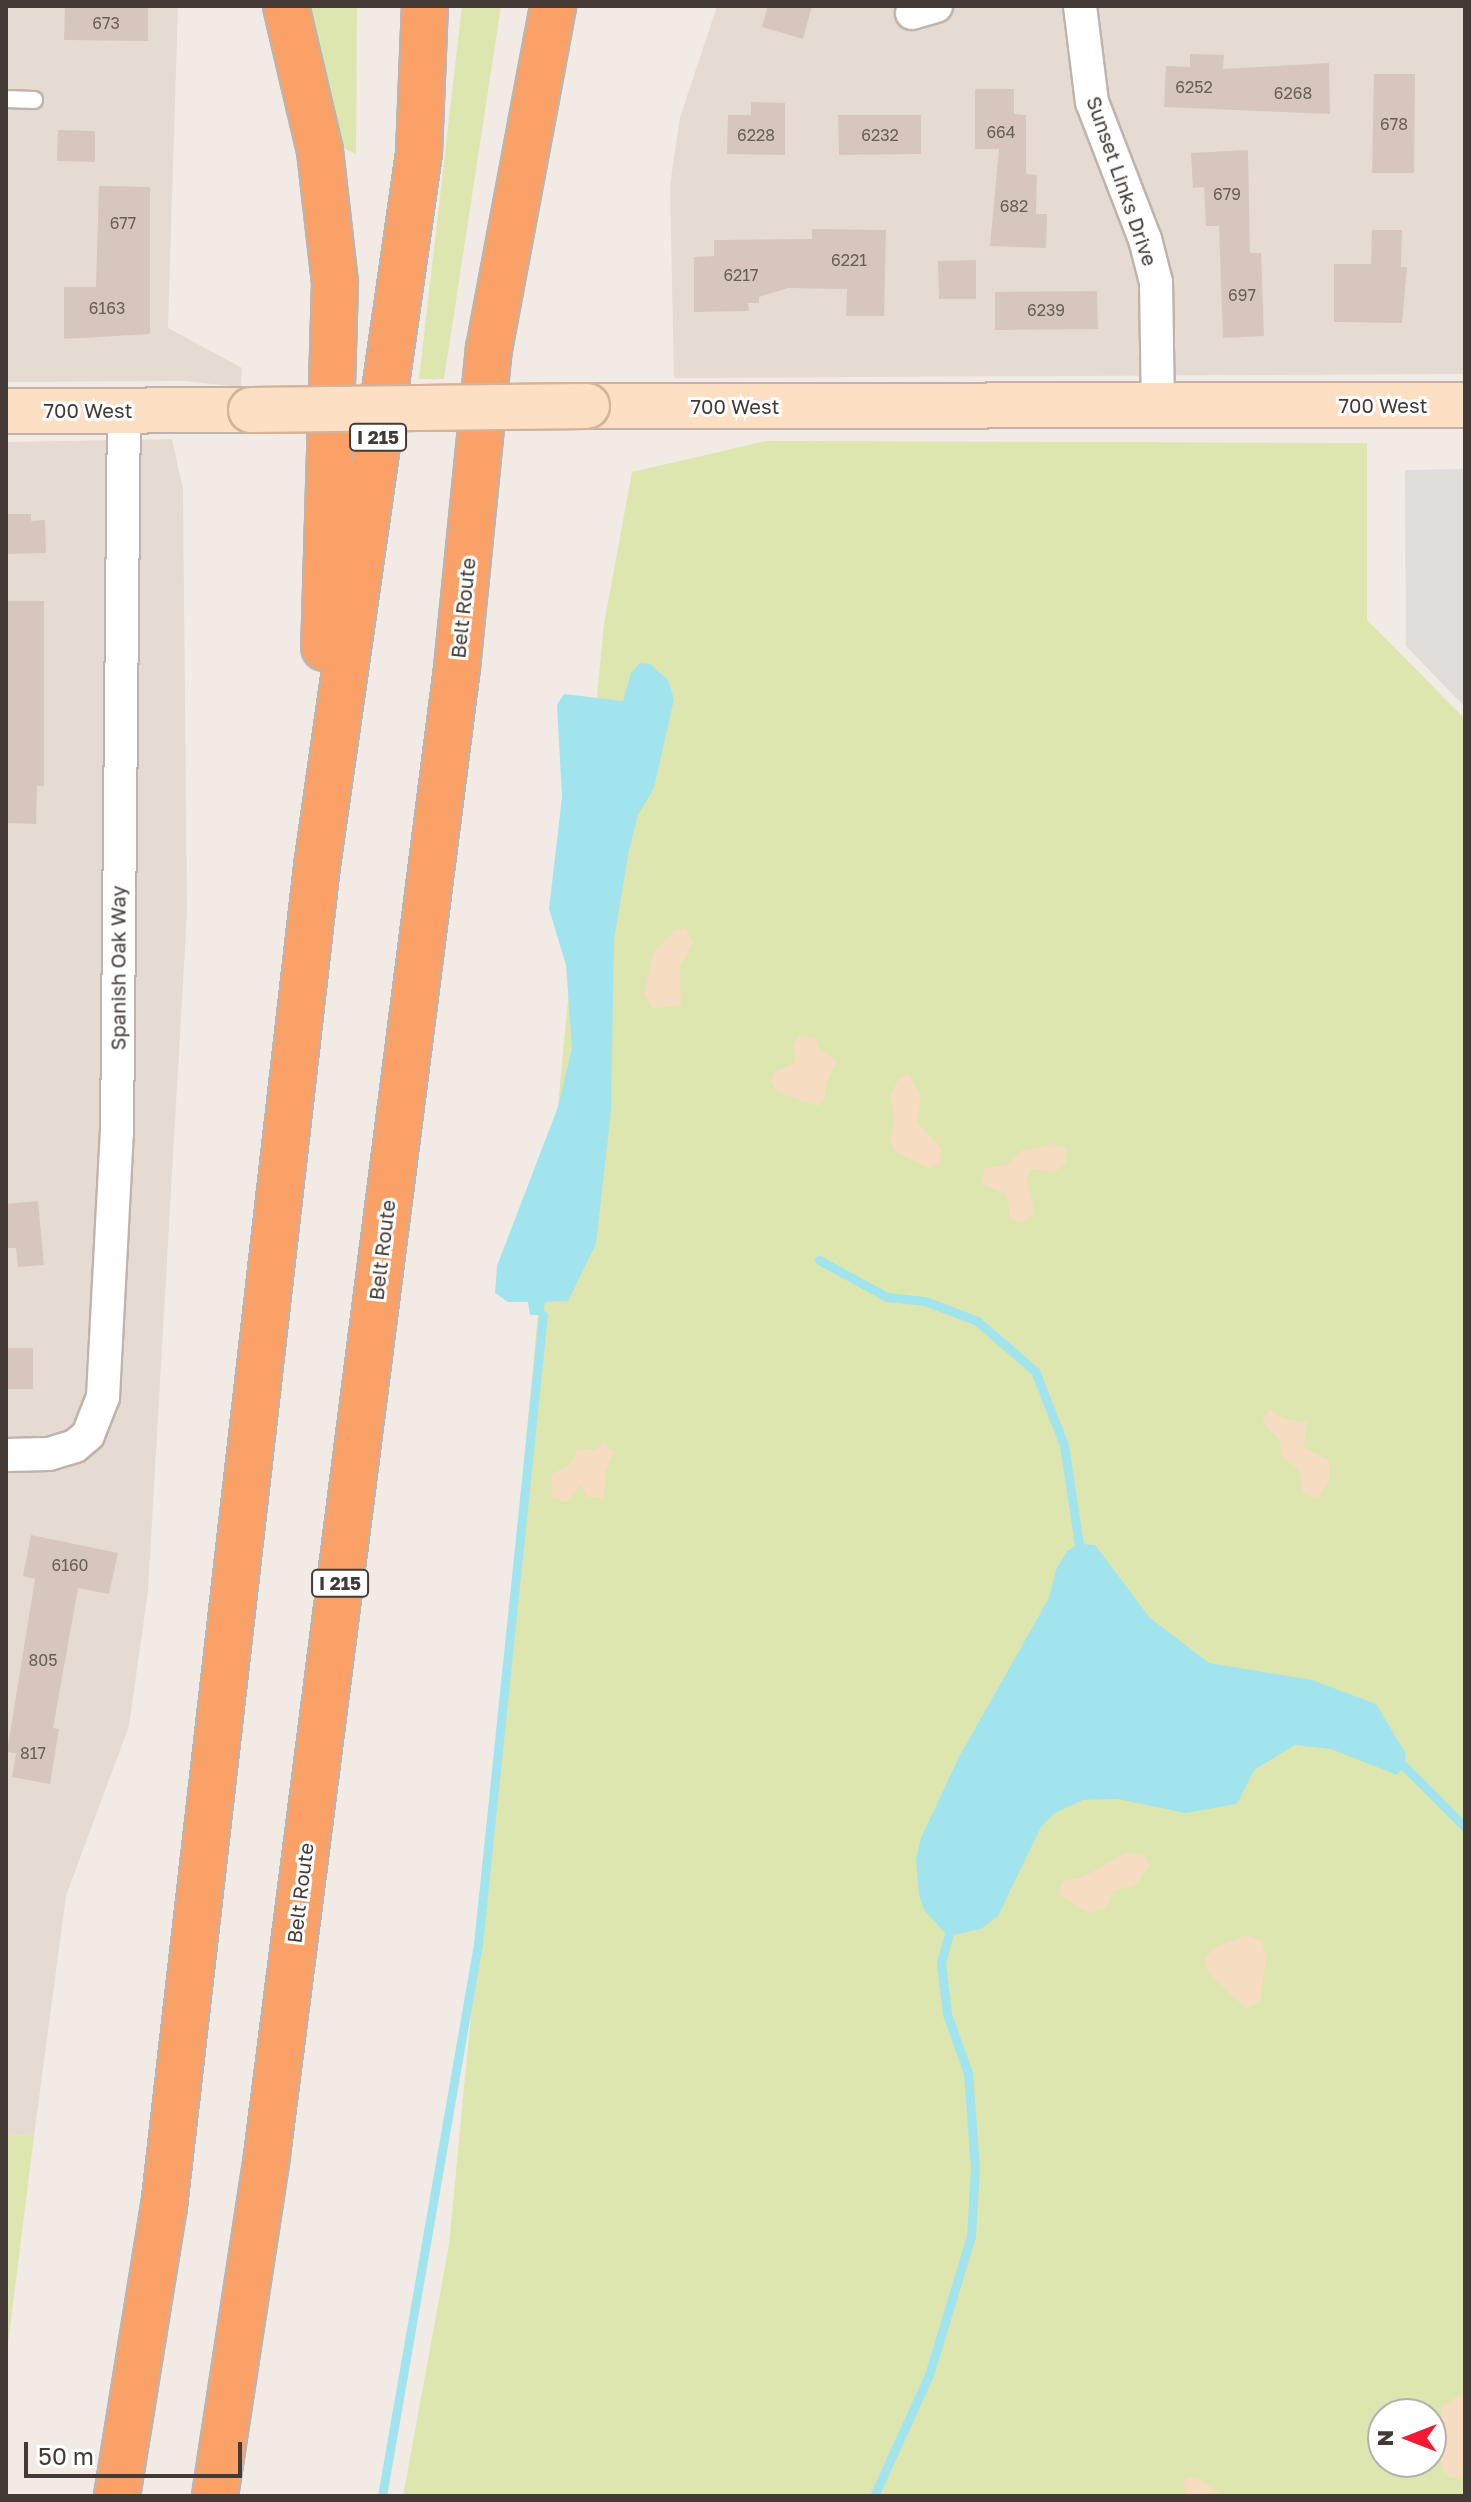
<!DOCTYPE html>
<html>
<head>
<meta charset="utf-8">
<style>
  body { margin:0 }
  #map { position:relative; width:1471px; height:2502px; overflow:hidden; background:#f2ebe5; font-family:"Golos Text",sans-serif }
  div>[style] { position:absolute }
  .residential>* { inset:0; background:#e6dbd3 }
  .green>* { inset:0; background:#dce6ae }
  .sand>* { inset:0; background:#f6dcc1 }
  .parking>* { inset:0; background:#e0dcda }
  .water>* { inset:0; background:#a2e4ee }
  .stream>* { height:9px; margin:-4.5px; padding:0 4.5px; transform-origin:4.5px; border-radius:4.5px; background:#a2e4ee }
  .building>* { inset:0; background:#d6c6be }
  .roads { filter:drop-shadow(2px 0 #c0b3ab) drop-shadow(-2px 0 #c0b3ab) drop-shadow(0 2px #c0b3ab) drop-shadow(0 -2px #c0b3ab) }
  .lane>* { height:16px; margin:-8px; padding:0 8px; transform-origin:8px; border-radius:8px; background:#fff }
  .street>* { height:32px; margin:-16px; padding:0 16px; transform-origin:16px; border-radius:16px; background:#fff }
  .secondary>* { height:44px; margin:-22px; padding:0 22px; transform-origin:22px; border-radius:22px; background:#fde0c4 }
  .highway>* { height:44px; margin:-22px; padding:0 22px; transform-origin:22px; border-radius:22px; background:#faa168 }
  .bridges { filter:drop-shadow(2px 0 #d4b398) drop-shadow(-2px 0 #d4b398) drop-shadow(0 2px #d4b398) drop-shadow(0 -2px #d4b398) }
  .secondary-bridge>* { height:44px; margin:-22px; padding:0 22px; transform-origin:22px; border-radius:22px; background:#fde0c4 }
  span { translate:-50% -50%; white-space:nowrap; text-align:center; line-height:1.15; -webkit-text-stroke:6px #fff; paint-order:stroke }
  .number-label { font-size:16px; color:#685d57 }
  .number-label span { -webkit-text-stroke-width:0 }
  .shield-label span { padding:2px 6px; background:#fff; border:2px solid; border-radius:6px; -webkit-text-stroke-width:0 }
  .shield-label { font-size:18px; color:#443a35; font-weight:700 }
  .street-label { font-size:20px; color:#443a35 }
  .frame { position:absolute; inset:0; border:8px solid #443a35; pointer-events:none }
  .north { position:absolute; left:1367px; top:2398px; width:80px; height:80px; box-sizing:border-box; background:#fff; border:2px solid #b4b0ae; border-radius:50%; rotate:270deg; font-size:22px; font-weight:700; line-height:32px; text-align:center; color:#443a35 }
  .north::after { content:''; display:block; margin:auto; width:28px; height:36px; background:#f51935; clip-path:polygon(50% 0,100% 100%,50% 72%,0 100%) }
  .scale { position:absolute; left:24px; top:2442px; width:218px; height:36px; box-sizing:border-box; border:4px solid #443a35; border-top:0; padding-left:10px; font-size:24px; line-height:28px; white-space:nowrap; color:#443a35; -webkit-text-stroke:6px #fff; paint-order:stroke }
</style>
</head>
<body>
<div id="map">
  <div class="residential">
    <div style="clip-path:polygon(6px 6px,178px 6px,168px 328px,242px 368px,241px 387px,184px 381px,6px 382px)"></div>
    <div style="clip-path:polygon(717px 6px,1465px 6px,1465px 374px,674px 378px,670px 185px,680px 117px)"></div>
    <div style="clip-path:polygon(172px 439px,183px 489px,187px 913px,148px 1591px,129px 1726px,66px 1896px,34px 2136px,6px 2135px,6px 442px)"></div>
  </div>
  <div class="green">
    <div style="clip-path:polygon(306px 6px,357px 6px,356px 154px,341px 147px)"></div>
    <div style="clip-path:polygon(462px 6px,501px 6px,444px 379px,419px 379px)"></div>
    <div style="clip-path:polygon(evenodd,766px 441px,1367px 443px,1367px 620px,1465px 719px,1465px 2496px,403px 2496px,449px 2245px,604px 624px,632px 472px,766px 441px,1383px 2414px,1431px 2414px,1431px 2462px,1383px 2462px,1383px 2414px)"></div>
    <div style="clip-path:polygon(6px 2135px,34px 2136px,6px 2360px)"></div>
  </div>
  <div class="sand">
    <div style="clip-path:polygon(686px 928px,693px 943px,680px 965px,681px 1005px,653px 1009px,644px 994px,653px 954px,674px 931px)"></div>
    <div style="clip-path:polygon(799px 1034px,816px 1039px,819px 1049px,837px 1061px,826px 1083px,825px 1099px,818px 1106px,777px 1092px,771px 1081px,774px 1073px,796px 1062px,793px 1046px)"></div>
    <div style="clip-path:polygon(909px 1075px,921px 1096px,917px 1123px,941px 1148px,940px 1163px,930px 1169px,895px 1151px,889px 1141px,895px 1120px,890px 1096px,899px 1078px)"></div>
    <div style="clip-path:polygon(1052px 1144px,1066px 1148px,1066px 1162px,1055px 1172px,1030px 1169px,1027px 1182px,1035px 1213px,1022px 1223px,1011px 1220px,1006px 1194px,981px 1183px,985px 1168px,1007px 1165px,1021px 1151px)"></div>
    <div style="clip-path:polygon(1270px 1409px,1284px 1419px,1307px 1422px,1304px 1447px,1329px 1461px,1329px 1480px,1318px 1499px,1303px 1494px,1298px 1468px,1283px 1459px,1279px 1440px,1262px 1421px)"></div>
    <div style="clip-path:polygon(604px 1443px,614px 1452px,606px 1470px,604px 1499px,588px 1497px,581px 1485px,566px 1502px,552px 1498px,552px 1474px,570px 1465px,578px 1449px,594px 1450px)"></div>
    <div style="clip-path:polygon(1128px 1852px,1145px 1855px,1149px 1866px,1136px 1884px,1113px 1892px,1106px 1908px,1089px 1913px,1059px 1894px,1062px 1881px,1081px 1878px)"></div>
    <div style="clip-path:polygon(1247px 1935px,1262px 1941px,1266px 1959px,1260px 2001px,1246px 2009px,1207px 1971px,1205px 1958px,1215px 1947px)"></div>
    <div style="clip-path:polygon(1465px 2392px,1465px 2476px,1452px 2478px,1443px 2471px,1437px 2433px,1442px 2406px)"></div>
    <div style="clip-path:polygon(1189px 2478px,1197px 2478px,1224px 2496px,1185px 2496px,1184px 2482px)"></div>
  </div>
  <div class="parking">
    <div style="clip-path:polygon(1465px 469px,1465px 707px,1406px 646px,1405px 470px)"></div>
  </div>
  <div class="water">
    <div style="clip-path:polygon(640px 663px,650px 664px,668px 680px,674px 699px,654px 788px,638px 815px,629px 850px,614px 940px,611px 1111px,596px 1244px,568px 1301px,545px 1302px,543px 1315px,530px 1315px,528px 1302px,508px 1302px,495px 1293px,497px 1266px,558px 1107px,572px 1048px,566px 965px,549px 909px,562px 797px,557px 705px,564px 694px,623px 701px,631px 673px)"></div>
    <div style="clip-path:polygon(1079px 1544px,1095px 1545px,1150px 1618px,1209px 1663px,1312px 1680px,1376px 1704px,1406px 1754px,1404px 1766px,1397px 1775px,1331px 1749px,1295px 1745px,1254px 1770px,1237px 1804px,1185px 1813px,1118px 1799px,1083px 1800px,1053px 1814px,1041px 1827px,998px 1916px,981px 1929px,948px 1936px,924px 1910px,919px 1895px,916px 1859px,921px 1838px,959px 1757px,1049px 1598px,1056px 1570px,1067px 1551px)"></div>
  </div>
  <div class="stream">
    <div style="left:819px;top:1260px;width:77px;rotate:28.6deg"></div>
    <div style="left:887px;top:1297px;width:38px;rotate:6deg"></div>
    <div style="left:925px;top:1301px;width:56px;rotate:21deg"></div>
    <div style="left:977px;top:1321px;width:77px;rotate:40.8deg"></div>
    <div style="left:1035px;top:1371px;width:79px;rotate:68.6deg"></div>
    <div style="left:1064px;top:1445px;width:100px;rotate:81.4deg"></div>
    <div style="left:1404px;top:1766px;width:86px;rotate:45deg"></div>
    <div style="left:382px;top:2496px;width:560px;rotate:-80.13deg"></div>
    <div style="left:478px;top:1944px;width:632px;rotate:-84.1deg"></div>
    <div style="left:874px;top:2496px;width:133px;rotate:-65.6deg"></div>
    <div style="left:929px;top:2375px;width:145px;rotate:-73.2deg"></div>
    <div style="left:971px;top:2236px;width:68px;rotate:-86.6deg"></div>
    <div style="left:975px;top:2168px;width:95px;rotate:-94.2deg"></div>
    <div style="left:968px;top:2073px;width:63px;rotate:-109.6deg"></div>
    <div style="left:947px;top:2014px;width:51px;rotate:-96.7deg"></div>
    <div style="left:941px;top:1963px;width:28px;rotate:-75deg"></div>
  </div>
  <div class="building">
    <div style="clip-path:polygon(65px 6px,148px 6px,148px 41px,64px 40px)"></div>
    <div style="clip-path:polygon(768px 6px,812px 6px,803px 39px,762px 27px)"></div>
    <div style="clip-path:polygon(1190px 54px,1224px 55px,1223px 69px,1329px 63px,1330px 114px,1164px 107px,1166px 66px,1190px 67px)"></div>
    <div style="clip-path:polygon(1374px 74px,1415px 74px,1414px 173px,1372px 173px)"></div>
    <div style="clip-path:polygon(975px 89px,1014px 89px,1014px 114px,1026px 115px,1026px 174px,1037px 175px,1036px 214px,1047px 214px,1046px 248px,990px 246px,999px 149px,975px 149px)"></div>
    <div style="clip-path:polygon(751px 102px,785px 103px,785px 155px,727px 154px,728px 115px,751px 115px)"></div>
    <div style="clip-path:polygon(838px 115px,921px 115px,921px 154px,839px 155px)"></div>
    <div style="clip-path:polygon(58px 130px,95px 131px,95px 162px,57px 161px)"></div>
    <div style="clip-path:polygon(1248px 150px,1250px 253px,1261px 253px,1264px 336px,1223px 338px,1219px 226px,1206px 226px,1204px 187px,1193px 188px,1191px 153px)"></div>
    <div style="clip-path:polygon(99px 186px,150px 187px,150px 334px,64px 339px,64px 287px,96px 287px)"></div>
    <div style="clip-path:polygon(812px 229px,886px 230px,884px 316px,846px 316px,847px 289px,788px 288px,759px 297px,759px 303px,748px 303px,749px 311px,694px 312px,694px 257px,714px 256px,714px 240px,812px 239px)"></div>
    <div style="clip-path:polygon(1372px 230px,1402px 230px,1401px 267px,1407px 267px,1402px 323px,1334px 322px,1334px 264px,1371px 264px)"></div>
    <div style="clip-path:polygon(976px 260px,976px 299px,939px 299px,938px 261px)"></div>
    <div style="clip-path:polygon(1097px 291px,1098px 329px,995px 330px,995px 292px)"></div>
    <div style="clip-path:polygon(6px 514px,31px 514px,31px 521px,45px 520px,46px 553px,6px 554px)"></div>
    <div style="clip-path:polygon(6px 601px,44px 601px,44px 786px,37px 786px,36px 824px,6px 823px)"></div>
    <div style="clip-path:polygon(38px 1201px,44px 1265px,18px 1267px,16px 1248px,6px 1248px,6px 1204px)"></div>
    <div style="clip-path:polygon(6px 1348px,33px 1348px,33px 1389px,6px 1389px)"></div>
    <div style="clip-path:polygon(31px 1535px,118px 1553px,109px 1594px,78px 1588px,53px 1728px,59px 1729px,50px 1784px,12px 1777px,16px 1753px,7px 1752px,35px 1579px,23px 1576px)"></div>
  </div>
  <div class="roads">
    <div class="lane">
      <div style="left:6px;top:99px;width:28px;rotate:2deg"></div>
    </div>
    <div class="street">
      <div style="left:1080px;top:6px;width:97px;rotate:82.9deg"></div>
      <div style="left:1092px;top:102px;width:147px;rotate:68.9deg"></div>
      <div style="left:1145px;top:239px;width:44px;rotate:75.7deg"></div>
      <div style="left:1156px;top:282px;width:123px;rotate:89.1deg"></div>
      <div style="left:912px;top:13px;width:25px;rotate:-16deg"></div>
      <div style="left:6px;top:1455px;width:43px;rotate:-1.3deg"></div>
      <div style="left:49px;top:1454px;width:27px;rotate:-17deg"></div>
      <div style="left:75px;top:1446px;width:17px;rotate:-40deg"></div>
      <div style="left:88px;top:1435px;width:41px;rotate:-68.5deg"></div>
      <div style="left:103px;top:1397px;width:264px;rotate:-87deg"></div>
      <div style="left:117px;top:1133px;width:723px;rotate:-89.45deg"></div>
    </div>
    <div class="secondary">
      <div style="left:587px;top:406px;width:878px;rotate:-0.07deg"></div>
      <div style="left:6px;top:411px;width:245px;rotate:-0.2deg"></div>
    </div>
    <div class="highway">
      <div style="left:286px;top:6px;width:149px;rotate:76.8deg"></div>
      <div style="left:320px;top:151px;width:133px;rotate:83.5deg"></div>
      <div style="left:335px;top:283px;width:365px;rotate:91.7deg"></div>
      <div style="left:117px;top:2496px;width:293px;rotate:-80.8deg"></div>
      <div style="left:164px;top:2207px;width:1350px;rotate:-83.49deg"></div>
      <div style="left:317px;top:866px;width:720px;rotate:-81.86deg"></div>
      <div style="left:419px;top:153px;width:147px;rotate:-87.7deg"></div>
      <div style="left:215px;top:2496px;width:345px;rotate:-81.3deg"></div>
      <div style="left:267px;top:2155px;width:1499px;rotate:-82.72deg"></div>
      <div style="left:457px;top:668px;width:321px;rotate:-84.3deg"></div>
      <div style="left:489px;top:349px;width:349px;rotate:-79.4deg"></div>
    </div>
  </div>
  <div class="bridges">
    <div class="secondary-bridge">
      <div style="left:251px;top:410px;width:336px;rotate:-0.7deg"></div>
    </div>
  </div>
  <div class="number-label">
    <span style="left:106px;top:23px">673</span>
    <span style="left:1194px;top:87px">6252</span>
    <span style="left:1293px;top:93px">6268</span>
    <span style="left:1394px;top:124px">678</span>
    <span style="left:1001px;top:132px">664</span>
    <span style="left:756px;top:135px">6228</span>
    <span style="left:880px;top:135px">6232</span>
    <span style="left:1227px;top:194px">679</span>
    <span style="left:1014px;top:206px">682</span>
    <span style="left:123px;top:223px">677</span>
    <span style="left:849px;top:260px">6221</span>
    <span style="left:741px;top:275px">6217</span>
    <span style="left:1242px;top:295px">697</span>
    <span style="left:107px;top:308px">6163</span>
    <span style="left:1046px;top:310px">6239</span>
    <span style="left:70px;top:1565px">6160</span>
    <span style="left:43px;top:1660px">805</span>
    <span style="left:33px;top:1753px">817</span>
  </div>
  <div class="shield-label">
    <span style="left:378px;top:437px">I 215</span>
    <span style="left:340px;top:1583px">I 215</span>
  </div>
  <div class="street-label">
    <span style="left:1122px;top:181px;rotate:71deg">Sunset Links Drive</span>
    <span style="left:1383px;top:405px">700 West</span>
    <span style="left:735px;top:406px">700 West</span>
    <span style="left:88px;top:410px">700 West</span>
    <span style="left:463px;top:608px;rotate:-84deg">Belt Route</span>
    <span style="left:118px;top:968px;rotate:-90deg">Spanish Oak Way</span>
    <span style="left:382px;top:1250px;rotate:-83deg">Belt Route</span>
    <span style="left:300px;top:1893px;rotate:-83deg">Belt Route</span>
  </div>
  <div class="frame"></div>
  <div class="north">N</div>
  <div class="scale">50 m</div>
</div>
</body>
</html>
